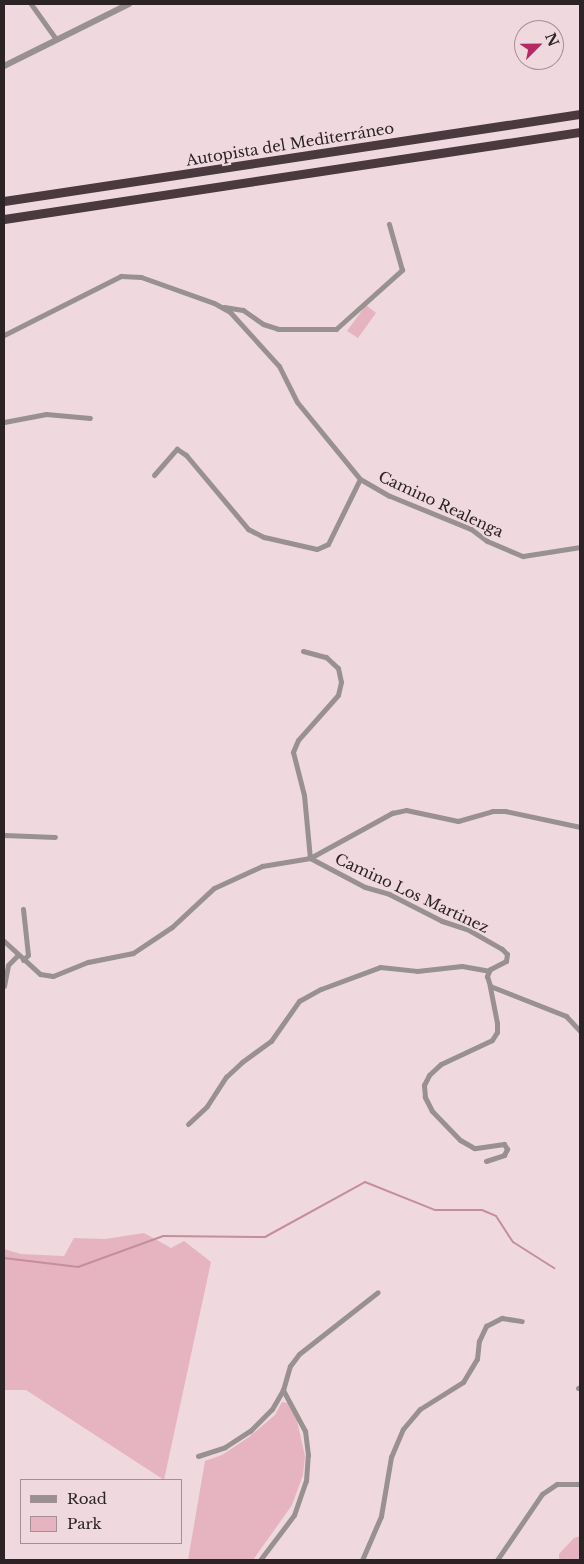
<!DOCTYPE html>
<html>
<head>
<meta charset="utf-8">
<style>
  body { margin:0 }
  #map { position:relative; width:584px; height:1564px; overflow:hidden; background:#efd9df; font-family:"Libre Baskerville",serif }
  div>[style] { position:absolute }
  .green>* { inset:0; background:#e6b3c1 }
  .stream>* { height:2px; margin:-1px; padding:0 1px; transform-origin:1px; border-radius:1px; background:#c58e9d }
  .minor>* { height:5px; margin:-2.5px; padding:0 2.5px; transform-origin:2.5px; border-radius:2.5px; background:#999092 }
  .tertiary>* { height:6px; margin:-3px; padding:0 3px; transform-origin:3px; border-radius:3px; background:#999092 }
  .motorway>* { height:9px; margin:-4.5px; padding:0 4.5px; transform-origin:4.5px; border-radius:4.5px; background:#4a393e }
  span { translate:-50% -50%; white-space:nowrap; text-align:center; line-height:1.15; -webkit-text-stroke:4.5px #efd9df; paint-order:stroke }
  .street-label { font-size:15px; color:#2b2325 }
  .frame { position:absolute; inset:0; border:5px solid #2b2325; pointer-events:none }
  .legend { position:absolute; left:20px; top:1479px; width:162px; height:65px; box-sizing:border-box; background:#efd9df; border:1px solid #a19095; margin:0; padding:6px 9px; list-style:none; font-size:15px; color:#2b2325 }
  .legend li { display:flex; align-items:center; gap:10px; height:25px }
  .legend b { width:25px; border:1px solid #a19095 }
  .north { position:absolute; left:514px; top:20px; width:50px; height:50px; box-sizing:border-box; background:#efd9df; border:1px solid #a19095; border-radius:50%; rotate:67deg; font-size:14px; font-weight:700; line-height:20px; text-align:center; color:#2b2325 }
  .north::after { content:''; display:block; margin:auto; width:18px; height:22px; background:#b52a65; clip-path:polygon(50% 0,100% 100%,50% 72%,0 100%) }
</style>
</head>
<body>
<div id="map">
  <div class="green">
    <div style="clip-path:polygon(366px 305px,376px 313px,358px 338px,347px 331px)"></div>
    <div style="clip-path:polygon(144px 1233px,171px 1248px,184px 1241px,211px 1262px,164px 1480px,26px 1390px,4px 1390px,4px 1249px,21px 1254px,64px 1256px,74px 1238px,105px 1239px)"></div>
    <div style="clip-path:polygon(282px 1402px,288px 1403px,297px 1421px,305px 1456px,303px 1475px,292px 1505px,253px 1560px,188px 1560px,205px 1461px,222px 1455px,249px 1437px,275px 1415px)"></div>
    <div style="clip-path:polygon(580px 1536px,580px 1560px,559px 1560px,559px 1554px,574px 1538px)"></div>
  </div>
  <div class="stream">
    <div style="left:4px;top:1258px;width:75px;rotate:6.9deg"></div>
    <div style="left:78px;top:1267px;width:90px;rotate:-20deg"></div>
    <div style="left:163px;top:1236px;width:102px;rotate:0.6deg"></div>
    <div style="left:265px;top:1237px;width:114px;rotate:-28.8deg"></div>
    <div style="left:365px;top:1182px;width:75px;rotate:21.8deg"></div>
    <div style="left:435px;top:1210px;width:47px"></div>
    <div style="left:482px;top:1210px;width:15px;rotate:23deg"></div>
    <div style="left:496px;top:1216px;width:31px;rotate:57deg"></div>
    <div style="left:513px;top:1242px;width:49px;rotate:32.4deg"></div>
  </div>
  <div class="minor">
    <div style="left:31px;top:4px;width:43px;rotate:54.5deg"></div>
    <div style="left:224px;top:307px;width:19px;rotate:9deg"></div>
    <div style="left:243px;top:310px;width:24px;rotate:35deg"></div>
    <div style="left:263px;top:324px;width:16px;rotate:18deg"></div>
    <div style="left:278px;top:329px;width:58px"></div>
    <div style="left:336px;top:329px;width:89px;rotate:-41.8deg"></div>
    <div style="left:402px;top:270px;width:48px;rotate:-105.8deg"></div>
    <div style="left:4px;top:335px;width:131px;rotate:-26.8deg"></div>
    <div style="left:121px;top:276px;width:20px;rotate:3deg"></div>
    <div style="left:141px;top:277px;width:77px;rotate:19.6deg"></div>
    <div style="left:214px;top:303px;width:18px;rotate:29deg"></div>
    <div style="left:230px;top:312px;width:73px;rotate:47.8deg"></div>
    <div style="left:279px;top:366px;width:40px;rotate:63.4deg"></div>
    <div style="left:297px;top:402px;width:99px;rotate:50.7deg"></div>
    <div style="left:360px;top:479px;width:34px;rotate:30deg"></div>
    <div style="left:390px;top:496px;width:87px;rotate:22.2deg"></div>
    <div style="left:471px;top:529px;width:20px;rotate:37deg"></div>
    <div style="left:487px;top:541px;width:39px;rotate:23deg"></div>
    <div style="left:523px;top:556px;width:58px;rotate:-9deg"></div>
    <div style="left:4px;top:422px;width:43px;rotate:-10.8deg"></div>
    <div style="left:46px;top:414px;width:44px;rotate:5.2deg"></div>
    <div style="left:154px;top:475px;width:35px;rotate:-49deg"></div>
    <div style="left:177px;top:449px;width:11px;rotate:34deg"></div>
    <div style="left:186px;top:455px;width:97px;rotate:50deg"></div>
    <div style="left:248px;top:529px;width:18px;rotate:27deg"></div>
    <div style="left:264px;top:537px;width:54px;rotate:12.8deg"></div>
    <div style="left:317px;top:549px;width:12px;rotate:-24deg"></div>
    <div style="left:328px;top:544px;width:72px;rotate:-63.8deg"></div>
    <div style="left:303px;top:651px;width:24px;rotate:15deg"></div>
    <div style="left:326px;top:657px;width:16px;rotate:43deg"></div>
    <div style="left:338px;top:668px;width:14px;rotate:78deg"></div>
    <div style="left:341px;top:682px;width:13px;rotate:103deg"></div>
    <div style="left:338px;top:695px;width:60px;rotate:131.6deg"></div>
    <div style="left:298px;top:740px;width:13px;rotate:113deg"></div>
    <div style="left:293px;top:752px;width:44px;rotate:75.7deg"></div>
    <div style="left:304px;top:795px;width:63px;rotate:84.6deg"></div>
    <div style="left:310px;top:858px;width:62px;rotate:27.8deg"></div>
    <div style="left:365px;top:887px;width:25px;rotate:16deg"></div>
    <div style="left:389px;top:894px;width:59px;rotate:27deg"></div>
    <div style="left:442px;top:921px;width:26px;rotate:18deg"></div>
    <div style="left:467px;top:929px;width:40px;rotate:29.7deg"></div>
    <div style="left:502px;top:949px;width:7px;rotate:45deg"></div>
    <div style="left:507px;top:954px;width:7px;rotate:98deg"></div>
    <div style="left:506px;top:961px;width:18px;rotate:153deg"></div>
    <div style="left:490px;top:969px;width:8px;rotate:113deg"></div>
    <div style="left:487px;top:976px;width:10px;rotate:73deg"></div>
    <div style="left:490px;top:986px;width:82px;rotate:21.5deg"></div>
    <div style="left:566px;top:1016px;width:21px;rotate:47deg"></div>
    <div style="left:4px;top:835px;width:51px;rotate:2.2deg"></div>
    <div style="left:23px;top:909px;width:46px;rotate:83.8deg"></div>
    <div style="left:28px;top:955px;width:7px;rotate:135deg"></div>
    <div style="left:4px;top:941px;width:49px;rotate:42.5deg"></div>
    <div style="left:40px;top:974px;width:13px;rotate:9deg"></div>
    <div style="left:53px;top:976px;width:38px;rotate:-22deg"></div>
    <div style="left:88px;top:962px;width:46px;rotate:-11.3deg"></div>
    <div style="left:133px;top:953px;width:47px;rotate:-33.7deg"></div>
    <div style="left:172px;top:927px;width:57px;rotate:-42.9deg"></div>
    <div style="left:214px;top:888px;width:53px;rotate:-24.6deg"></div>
    <div style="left:262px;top:866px;width:49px;rotate:-9.5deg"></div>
    <div style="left:310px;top:858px;width:94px;rotate:-28.8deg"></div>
    <div style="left:392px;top:813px;width:14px;rotate:-12deg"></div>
    <div style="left:406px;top:810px;width:53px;rotate:11.9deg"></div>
    <div style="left:458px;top:821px;width:35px;rotate:-16deg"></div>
    <div style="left:492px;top:811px;width:13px"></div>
    <div style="left:505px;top:811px;width:77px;rotate:12deg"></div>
    <div style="left:4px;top:986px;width:21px;rotate:-79deg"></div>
    <div style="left:8px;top:965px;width:14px;rotate:-45deg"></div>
    <div style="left:188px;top:1124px;width:26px;rotate:-43deg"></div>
    <div style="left:207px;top:1106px;width:35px;rotate:-57deg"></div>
    <div style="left:226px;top:1077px;width:22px;rotate:-43deg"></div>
    <div style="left:242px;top:1062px;width:36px;rotate:-36deg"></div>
    <div style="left:271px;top:1041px;width:49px;rotate:-55deg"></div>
    <div style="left:299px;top:1001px;width:25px;rotate:-29deg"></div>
    <div style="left:321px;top:989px;width:63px;rotate:-20.4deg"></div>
    <div style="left:380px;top:967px;width:37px;rotate:6deg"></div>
    <div style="left:417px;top:971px;width:45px;rotate:-6.3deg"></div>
    <div style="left:462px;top:966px;width:27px;rotate:10deg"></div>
    <div style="left:486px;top:1161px;width:19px;rotate:-18deg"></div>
    <div style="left:504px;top:1155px;width:7px;rotate:-63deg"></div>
    <div style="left:507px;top:1149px;width:6px;rotate:-121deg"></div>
    <div style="left:504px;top:1144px;width:30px;rotate:172deg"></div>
    <div style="left:474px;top:1148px;width:16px;rotate:-150deg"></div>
    <div style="left:460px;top:1140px;width:40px;rotate:-134deg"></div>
    <div style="left:432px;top:1111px;width:16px;rotate:-117deg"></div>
    <div style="left:425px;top:1097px;width:12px;rotate:-95deg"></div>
    <div style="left:424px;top:1085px;width:11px;rotate:-63deg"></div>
    <div style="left:429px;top:1075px;width:16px;rotate:-43deg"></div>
    <div style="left:441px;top:1064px;width:56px;rotate:-25.2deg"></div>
    <div style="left:492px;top:1040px;width:9px;rotate:-58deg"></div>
    <div style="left:497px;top:1032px;width:9px;rotate:-90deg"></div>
    <div style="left:497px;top:1023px;width:38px;rotate:-101deg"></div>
    <div style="left:578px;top:1388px;width:2px;rotate:-27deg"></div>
    <div style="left:198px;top:1456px;width:28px;rotate:-18deg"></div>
    <div style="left:225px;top:1447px;width:30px;rotate:-33deg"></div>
    <div style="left:250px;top:1431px;width:31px;rotate:-45deg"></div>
    <div style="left:272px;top:1409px;width:22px;rotate:-60deg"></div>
    <div style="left:260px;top:1560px;width:56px;rotate:-52.9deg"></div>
    <div style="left:294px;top:1515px;width:36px;rotate:-71deg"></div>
    <div style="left:306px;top:1481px;width:26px;rotate:-86deg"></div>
    <div style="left:308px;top:1455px;width:24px;rotate:-97deg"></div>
    <div style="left:305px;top:1431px;width:47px;rotate:-118.2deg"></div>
    <div style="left:283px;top:1390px;width:25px;rotate:-74deg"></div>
    <div style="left:290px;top:1366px;width:15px;rotate:-53deg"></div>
    <div style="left:299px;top:1354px;width:100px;rotate:-38.1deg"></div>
    <div style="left:362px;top:1560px;width:48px;rotate:-66.6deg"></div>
    <div style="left:381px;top:1516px;width:60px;rotate:-80.4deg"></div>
    <div style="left:391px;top:1457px;width:30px;rotate:-67deg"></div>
    <div style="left:403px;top:1429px;width:26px;rotate:-50deg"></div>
    <div style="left:420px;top:1409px;width:51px;rotate:-32.1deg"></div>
    <div style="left:463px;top:1382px;width:27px;rotate:-59deg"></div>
    <div style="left:477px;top:1359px;width:18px;rotate:-84deg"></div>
    <div style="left:479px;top:1341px;width:17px;rotate:-65deg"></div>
    <div style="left:486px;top:1326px;width:18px;rotate:-27deg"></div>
    <div style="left:502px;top:1318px;width:20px;rotate:9deg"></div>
    <div style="left:497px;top:1560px;width:80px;rotate:-55.7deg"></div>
    <div style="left:542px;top:1494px;width:18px;rotate:-34deg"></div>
    <div style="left:557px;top:1484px;width:23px"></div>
  </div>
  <div class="tertiary">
    <div style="left:4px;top:66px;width:140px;rotate:-26.4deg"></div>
  </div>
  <div class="motorway">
    <div style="left:4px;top:201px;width:583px;rotate:-8.59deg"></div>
    <div style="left:4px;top:219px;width:583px;rotate:-8.59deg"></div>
  </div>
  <div class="street-label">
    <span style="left:290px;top:144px;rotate:-9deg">Autopista del Mediterráneo</span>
    <span style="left:441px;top:504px;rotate:25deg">Camino Realenga</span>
    <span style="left:412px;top:893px;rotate:25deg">Camino Los Martinez</span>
  </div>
  <div class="frame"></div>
  <ul class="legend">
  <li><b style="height:6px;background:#999092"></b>Road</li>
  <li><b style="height:14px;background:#e6b3c1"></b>Park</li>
  </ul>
  <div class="north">N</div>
</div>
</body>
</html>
